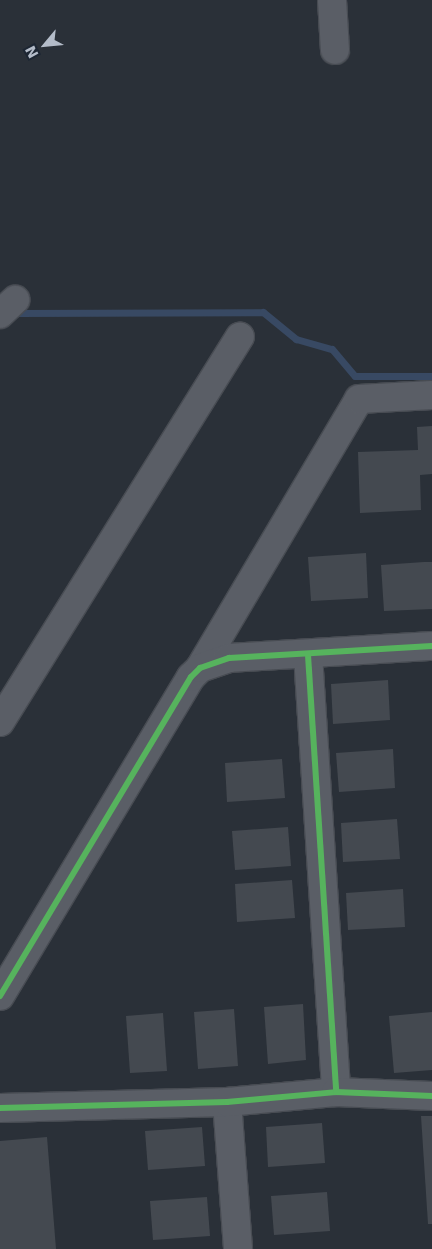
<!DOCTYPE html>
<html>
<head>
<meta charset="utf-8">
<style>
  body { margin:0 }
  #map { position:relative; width:432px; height:1249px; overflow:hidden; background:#2a3038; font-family:"DejaVu Sans",sans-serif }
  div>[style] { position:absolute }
  .stream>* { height:7px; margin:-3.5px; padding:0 3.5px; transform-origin:3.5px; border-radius:3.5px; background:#384963 }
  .building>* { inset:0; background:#444950 }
  .roads { filter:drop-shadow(1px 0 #484c53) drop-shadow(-1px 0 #484c53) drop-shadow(0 1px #484c53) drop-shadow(0 -1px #484c53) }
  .minor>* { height:28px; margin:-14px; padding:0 14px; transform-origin:14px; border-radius:14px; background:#5a5e66 }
  .cycleway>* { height:6px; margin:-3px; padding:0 3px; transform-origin:3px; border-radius:3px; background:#56b35d }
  span { translate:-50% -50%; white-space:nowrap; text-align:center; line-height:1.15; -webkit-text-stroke:5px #1d2633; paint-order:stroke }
  .north { position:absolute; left:20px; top:20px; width:50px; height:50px; -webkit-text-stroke:4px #1d2633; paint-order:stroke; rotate:242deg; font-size:14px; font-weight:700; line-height:20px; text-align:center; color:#b4bcc9 }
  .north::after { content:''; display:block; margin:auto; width:18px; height:22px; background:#b4bcc9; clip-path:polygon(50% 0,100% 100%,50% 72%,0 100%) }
</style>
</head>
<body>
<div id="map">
  <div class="stream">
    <div style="left:17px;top:313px;width:246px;rotate:-0.2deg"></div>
    <div style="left:263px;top:312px;width:43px;rotate:39.3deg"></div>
    <div style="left:296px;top:339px;width:37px;rotate:16deg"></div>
    <div style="left:332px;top:349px;width:35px;rotate:50deg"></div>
    <div style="left:355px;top:376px;width:77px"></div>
  </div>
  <div class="building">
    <div style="clip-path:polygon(432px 426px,432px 474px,420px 475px,421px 510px,360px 513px,358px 452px,418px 450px,417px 427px)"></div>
    <div style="clip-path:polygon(366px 553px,368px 598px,311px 601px,308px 557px)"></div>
    <div style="clip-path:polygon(424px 562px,432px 562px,432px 609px,384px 611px,381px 565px)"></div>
    <div style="clip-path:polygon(388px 680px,390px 720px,333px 724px,331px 684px)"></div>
    <div style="clip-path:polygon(393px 749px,395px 788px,339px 792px,336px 753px)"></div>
    <div style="clip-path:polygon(282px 759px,285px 798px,227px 802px,225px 763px)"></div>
    <div style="clip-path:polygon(397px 819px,400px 859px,343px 862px,341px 823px)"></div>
    <div style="clip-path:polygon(288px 827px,291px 866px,235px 870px,232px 831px)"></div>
    <div style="clip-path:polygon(292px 880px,295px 918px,237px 922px,235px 884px)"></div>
    <div style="clip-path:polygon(403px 889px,405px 927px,348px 930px,346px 893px)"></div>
    <div style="clip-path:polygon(303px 1004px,306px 1060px,268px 1064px,264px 1007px)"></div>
    <div style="clip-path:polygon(234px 1009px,238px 1066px,198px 1069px,194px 1012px)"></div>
    <div style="clip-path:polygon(432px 1012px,432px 1070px,394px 1073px,389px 1016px)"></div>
    <div style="clip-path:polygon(163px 1013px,167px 1071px,130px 1073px,126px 1016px)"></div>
    <div style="clip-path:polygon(421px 1116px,432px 1116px,432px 1224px,428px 1224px)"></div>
    <div style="clip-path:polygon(322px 1123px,325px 1163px,268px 1167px,266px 1127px)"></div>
    <div style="clip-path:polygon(202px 1127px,205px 1166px,148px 1170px,145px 1131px)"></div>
    <div style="clip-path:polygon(47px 1137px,56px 1249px,0 1249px,0 1141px)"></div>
    <div style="clip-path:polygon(327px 1192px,330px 1231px,274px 1235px,271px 1196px)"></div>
    <div style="clip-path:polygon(207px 1197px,210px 1236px,153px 1240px,150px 1201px)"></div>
  </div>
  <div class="roads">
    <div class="minor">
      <div style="left:332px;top:0;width:50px;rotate:86.6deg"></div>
      <div style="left:0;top:314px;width:21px;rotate:-43deg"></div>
      <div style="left:308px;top:655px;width:438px;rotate:86.3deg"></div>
      <div style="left:200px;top:668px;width:312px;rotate:-59.4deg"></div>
      <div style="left:359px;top:399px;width:73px;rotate:-3.1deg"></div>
      <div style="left:0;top:722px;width:454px;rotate:-58.1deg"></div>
      <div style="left:0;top:996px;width:372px;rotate:-59.1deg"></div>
      <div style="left:191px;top:677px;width:13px;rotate:-45deg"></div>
      <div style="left:200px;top:668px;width:31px;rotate:-19deg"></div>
      <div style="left:229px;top:658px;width:203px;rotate:-3.4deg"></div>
      <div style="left:227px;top:1102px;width:147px;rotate:85.7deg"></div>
      <div style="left:0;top:1108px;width:227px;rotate:-1.5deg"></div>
      <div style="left:227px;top:1102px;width:109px;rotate:-5.2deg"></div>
      <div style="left:336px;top:1092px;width:96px;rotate:2.4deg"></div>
    </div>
  </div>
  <div class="cycleway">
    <div style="left:308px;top:655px;width:438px;rotate:86.3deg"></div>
    <div style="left:0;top:996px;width:372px;rotate:-59.1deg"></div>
    <div style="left:191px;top:677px;width:13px;rotate:-45deg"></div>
    <div style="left:200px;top:668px;width:31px;rotate:-19deg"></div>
    <div style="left:229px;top:658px;width:203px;rotate:-3.4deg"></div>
    <div style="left:0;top:1108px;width:227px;rotate:-1.5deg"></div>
    <div style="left:227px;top:1102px;width:109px;rotate:-5.2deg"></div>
    <div style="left:336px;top:1092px;width:96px;rotate:2.4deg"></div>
  </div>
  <div class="north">N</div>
</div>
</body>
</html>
